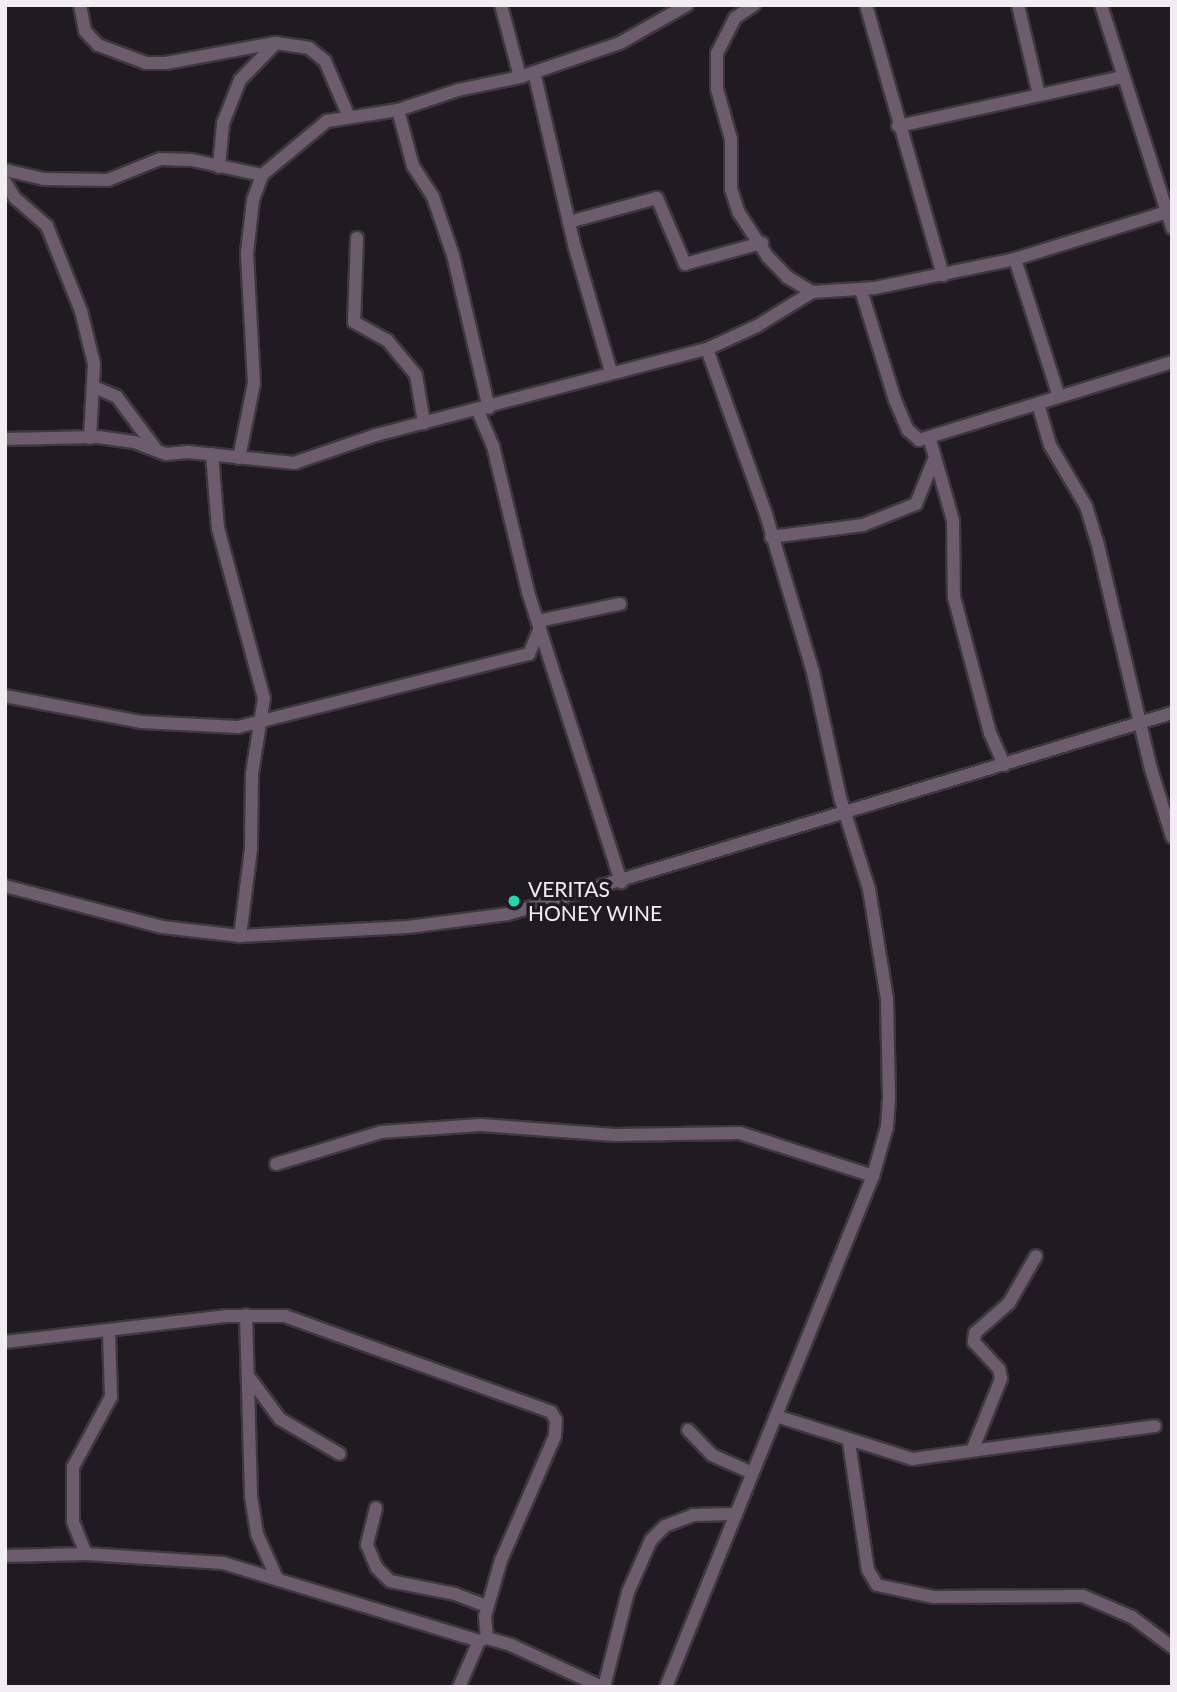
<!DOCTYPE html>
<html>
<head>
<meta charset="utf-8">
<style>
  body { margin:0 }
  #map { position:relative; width:1177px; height:1692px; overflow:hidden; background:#201b21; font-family:Lato,sans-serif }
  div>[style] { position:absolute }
  .roads { filter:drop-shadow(2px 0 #3d383e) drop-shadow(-2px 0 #3d383e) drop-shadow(0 2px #3d383e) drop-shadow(0 -2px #3d383e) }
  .street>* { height:12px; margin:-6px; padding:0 6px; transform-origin:6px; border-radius:6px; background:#6c5c6e }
  .dots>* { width:19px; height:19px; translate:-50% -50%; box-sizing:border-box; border:4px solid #201b21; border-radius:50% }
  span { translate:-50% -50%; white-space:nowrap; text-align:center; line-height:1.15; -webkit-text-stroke:7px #201b21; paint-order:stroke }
  .poi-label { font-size:21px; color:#f1edf2 }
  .left { translate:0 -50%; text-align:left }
  .frame { position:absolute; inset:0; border:7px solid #f1edf2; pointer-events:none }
</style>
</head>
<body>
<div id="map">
  <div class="roads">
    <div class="street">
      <div style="left:80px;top:5px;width:26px;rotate:79deg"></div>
      <div style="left:85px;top:31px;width:19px;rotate:47deg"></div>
      <div style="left:98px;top:45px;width:51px;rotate:20.6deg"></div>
      <div style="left:146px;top:63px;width:20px"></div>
      <div style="left:166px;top:63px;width:111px;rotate:-10.4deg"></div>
      <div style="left:275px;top:43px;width:34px;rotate:8deg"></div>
      <div style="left:309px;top:48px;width:21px;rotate:39deg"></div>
      <div style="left:325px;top:61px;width:61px;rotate:66.8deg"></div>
      <div style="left:501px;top:5px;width:74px;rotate:75.2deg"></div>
      <div style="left:754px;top:5px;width:23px;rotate:146deg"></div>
      <div style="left:735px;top:18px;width:39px;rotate:117deg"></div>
      <div style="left:717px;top:53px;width:36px;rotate:90deg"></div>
      <div style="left:717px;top:89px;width:52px;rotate:74.4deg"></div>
      <div style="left:731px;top:139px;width:50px;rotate:90deg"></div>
      <div style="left:731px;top:189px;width:25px;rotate:72deg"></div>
      <div style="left:739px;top:213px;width:53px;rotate:56.6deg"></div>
      <div style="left:768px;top:257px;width:28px;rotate:46deg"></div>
      <div style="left:787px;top:277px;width:29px;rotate:31deg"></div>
      <div style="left:866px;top:5px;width:281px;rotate:74.1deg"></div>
      <div style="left:1018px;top:5px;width:92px;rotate:76.9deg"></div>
      <div style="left:1101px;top:5px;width:234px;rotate:72.3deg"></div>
      <div style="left:534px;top:72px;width:181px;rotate:76.9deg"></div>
      <div style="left:575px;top:248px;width:129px;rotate:73.8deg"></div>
      <div style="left:398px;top:110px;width:58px;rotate:75deg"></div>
      <div style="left:413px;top:166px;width:37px;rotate:57deg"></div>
      <div style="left:433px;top:197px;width:61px;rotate:71deg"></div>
      <div style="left:453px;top:255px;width:157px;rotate:76.8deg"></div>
      <div style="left:898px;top:126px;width:230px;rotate:-12.3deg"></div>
      <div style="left:219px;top:167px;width:44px;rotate:-84.8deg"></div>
      <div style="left:223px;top:123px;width:46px;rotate:-68.4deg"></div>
      <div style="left:240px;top:80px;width:52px;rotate:-45.8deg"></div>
      <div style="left:5px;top:170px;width:39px;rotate:13deg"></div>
      <div style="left:43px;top:179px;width:65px;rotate:0.9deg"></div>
      <div style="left:108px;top:180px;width:56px;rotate:-22deg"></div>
      <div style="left:160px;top:159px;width:32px;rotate:2deg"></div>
      <div style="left:192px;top:160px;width:72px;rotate:12.1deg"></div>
      <div style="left:5px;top:182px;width:19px;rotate:58deg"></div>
      <div style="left:15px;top:198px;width:43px;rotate:41.2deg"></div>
      <div style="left:47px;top:226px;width:92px;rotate:68.2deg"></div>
      <div style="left:81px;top:311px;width:55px;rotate:76.2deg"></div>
      <div style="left:94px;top:364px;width:74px;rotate:93.1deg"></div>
      <div style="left:569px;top:222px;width:91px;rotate:-15.3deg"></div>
      <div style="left:657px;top:198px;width:72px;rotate:67deg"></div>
      <div style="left:685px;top:264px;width:80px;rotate:-15.3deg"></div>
      <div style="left:357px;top:238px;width:84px;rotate:92deg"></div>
      <div style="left:354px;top:322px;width:38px;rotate:29deg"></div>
      <div style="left:387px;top:340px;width:45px;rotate:50.4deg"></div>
      <div style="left:416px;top:375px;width:49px;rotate:80.5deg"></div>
      <div style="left:1015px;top:259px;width:142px;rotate:72.3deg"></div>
      <div style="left:861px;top:290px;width:115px;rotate:72.8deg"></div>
      <div style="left:895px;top:400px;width:33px;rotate:67deg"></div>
      <div style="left:908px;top:430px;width:15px;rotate:42deg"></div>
      <div style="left:919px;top:440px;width:265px;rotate:-17.1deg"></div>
      <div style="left:94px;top:387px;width:25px;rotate:23deg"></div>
      <div style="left:117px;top:397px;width:64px;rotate:53.3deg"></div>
      <div style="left:1038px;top:404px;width:43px;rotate:73.7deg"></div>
      <div style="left:1050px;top:445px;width:71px;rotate:59.5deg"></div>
      <div style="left:1086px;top:506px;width:37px;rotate:73deg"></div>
      <div style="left:1097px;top:541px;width:234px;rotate:76.7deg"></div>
      <div style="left:1151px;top:769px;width:71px;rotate:72.8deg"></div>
      <div style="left:478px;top:411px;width:38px;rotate:67deg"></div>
      <div style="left:493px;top:446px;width:150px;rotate:76.5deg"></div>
      <div style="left:528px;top:592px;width:305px;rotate:72.2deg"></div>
      <div style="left:5px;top:439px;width:93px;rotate:-1.2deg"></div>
      <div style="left:98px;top:437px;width:36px;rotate:8deg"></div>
      <div style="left:134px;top:442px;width:34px;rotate:21deg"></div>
      <div style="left:166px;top:454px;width:22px;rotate:-5deg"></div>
      <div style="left:188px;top:452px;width:107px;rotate:5.9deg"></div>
      <div style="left:294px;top:463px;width:87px;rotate:-18.9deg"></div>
      <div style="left:376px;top:435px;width:342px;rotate:-14.6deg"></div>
      <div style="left:707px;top:349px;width:55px;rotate:-24.7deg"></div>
      <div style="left:757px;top:326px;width:65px;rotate:-31.7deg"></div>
      <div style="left:812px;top:292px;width:63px;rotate:-3.6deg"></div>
      <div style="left:875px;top:288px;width:143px;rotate:-11.7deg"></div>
      <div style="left:1015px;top:259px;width:159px;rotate:-17.2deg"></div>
      <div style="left:930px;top:440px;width:83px;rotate:74deg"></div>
      <div style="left:953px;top:520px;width:77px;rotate:89.3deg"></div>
      <div style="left:954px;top:597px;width:141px;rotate:75.2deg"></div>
      <div style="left:990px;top:733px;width:35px;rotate:66deg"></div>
      <div style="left:212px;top:454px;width:74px;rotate:85.4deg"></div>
      <div style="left:218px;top:528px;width:176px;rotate:74.9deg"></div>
      <div style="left:264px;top:698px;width:77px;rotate:99deg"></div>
      <div style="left:252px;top:774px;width:75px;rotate:90.8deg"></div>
      <div style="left:251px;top:849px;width:88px;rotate:97.2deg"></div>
      <div style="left:239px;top:458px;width:76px;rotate:-78.7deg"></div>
      <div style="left:254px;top:383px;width:130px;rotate:-93.1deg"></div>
      <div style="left:247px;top:253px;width:53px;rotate:-83.5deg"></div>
      <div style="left:253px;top:200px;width:27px;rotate:-70deg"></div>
      <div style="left:262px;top:175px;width:85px;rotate:-39.7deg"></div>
      <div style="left:327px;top:121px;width:72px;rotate:-8.8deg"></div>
      <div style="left:398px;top:110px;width:63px;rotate:-18.4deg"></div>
      <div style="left:458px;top:90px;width:63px;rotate:-11.8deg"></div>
      <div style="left:520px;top:77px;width:106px;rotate:-18.8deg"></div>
      <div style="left:620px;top:43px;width:77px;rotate:-29.6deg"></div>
      <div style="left:771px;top:537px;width:93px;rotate:-7.4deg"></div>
      <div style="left:863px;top:525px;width:57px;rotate:-21.6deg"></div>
      <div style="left:916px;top:504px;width:45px;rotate:-68deg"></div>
      <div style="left:538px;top:621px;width:84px;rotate:-11.7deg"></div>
      <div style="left:5px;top:696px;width:138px;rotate:10.8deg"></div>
      <div style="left:141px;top:722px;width:97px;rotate:3deg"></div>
      <div style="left:238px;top:727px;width:300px;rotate:-14.1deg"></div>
      <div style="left:529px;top:654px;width:28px;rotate:-67deg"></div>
      <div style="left:5px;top:886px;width:162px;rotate:14.6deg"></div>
      <div style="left:162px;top:927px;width:79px;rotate:6.6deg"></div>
      <div style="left:240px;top:936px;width:168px;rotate:-3.1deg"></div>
      <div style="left:408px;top:927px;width:101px;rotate:-7.4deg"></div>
      <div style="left:508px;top:914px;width:694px;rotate:-16.84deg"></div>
      <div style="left:276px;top:1164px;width:110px;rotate:-16.9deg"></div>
      <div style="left:381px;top:1132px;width:100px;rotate:-4deg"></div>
      <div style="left:481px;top:1125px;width:134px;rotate:4.3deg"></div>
      <div style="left:615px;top:1135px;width:125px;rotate:-0.9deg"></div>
      <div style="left:740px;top:1133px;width:140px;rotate:17.9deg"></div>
      <div style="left:246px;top:1315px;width:181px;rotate:88.4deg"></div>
      <div style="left:251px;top:1496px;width:38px;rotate:81deg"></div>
      <div style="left:257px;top:1534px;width:46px;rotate:65.7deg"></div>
      <div style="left:5px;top:1342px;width:222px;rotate:-6.7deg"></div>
      <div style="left:225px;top:1316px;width:60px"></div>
      <div style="left:285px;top:1316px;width:283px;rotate:19.8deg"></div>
      <div style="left:551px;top:1412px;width:9px;rotate:58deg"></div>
      <div style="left:556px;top:1420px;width:16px;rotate:94deg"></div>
      <div style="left:555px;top:1436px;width:135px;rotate:113.5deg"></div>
      <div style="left:501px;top:1560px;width:58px;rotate:105.9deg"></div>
      <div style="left:485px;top:1616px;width:22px;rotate:85deg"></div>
      <div style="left:249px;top:1377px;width:52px;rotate:53.6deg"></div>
      <div style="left:280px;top:1419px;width:69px;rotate:30.3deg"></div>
      <div style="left:776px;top:1416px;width:143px;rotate:17.5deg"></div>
      <div style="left:912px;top:1459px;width:245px;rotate:-7.7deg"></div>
      <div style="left:688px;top:1430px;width:35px;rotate:46deg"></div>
      <div style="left:712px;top:1455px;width:44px;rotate:24.2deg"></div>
      <div style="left:849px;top:1442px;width:129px;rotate:81.6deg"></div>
      <div style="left:868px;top:1570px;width:17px;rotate:59deg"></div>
      <div style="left:877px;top:1585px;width:57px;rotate:12.1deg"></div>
      <div style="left:933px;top:1597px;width:150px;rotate:-0.4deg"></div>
      <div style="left:1083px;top:1596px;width:53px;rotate:23.2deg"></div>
      <div style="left:1132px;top:1617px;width:50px;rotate:36.9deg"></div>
      <div style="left:972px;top:1451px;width:78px;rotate:-68.1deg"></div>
      <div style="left:1001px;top:1379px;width:10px;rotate:-101deg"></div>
      <div style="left:999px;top:1369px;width:37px;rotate:-133deg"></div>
      <div style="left:974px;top:1342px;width:9px;rotate:-84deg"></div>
      <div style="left:975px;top:1333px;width:45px;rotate:-41.4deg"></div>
      <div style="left:1009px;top:1303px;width:54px;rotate:-60.1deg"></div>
      <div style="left:376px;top:1508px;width:38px;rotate:104deg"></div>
      <div style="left:367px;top:1545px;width:25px;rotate:67deg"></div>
      <div style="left:377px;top:1568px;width:18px;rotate:45deg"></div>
      <div style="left:390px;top:1581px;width:66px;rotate:11.3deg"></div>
      <div style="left:455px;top:1594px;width:34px;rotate:21deg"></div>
      <div style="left:86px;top:1554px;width:35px;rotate:-112deg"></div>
      <div style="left:73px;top:1521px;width:54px;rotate:-90deg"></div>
      <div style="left:73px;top:1467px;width:80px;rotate:-61.5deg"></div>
      <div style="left:111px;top:1397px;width:65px;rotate:-91.8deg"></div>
      <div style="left:5px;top:1556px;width:81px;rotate:-1.4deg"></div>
      <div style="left:86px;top:1554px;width:137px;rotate:3.8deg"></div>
      <div style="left:223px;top:1563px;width:268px;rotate:16.9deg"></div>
      <div style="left:459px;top:1687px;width:50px;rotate:-66.5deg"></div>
      <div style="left:479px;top:1641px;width:9px;rotate:-21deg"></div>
      <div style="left:487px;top:1638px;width:25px;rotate:16deg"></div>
      <div style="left:511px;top:1645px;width:100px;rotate:24.8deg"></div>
      <div style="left:604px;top:1687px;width:98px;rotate:-75.8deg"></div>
      <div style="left:628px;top:1592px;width:57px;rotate:-66.1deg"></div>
      <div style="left:651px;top:1540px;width:20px;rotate:-45deg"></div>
      <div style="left:665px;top:1526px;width:30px;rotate:-21deg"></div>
      <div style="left:693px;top:1515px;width:43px;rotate:-1.3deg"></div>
      <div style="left:666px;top:1687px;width:551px;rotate:-67.95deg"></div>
      <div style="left:873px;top:1176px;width:51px;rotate:-74.1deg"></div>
      <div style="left:887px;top:1127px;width:31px;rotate:-86deg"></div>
      <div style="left:889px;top:1096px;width:97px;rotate:-91.2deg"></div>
      <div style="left:887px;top:999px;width:111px;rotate:-99.3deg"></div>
      <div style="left:869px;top:889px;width:96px;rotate:-107.5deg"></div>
      <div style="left:840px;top:797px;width:128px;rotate:-102.2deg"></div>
      <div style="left:813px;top:672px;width:165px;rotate:-106.6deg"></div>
      <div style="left:766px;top:514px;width:175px;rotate:-109.7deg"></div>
    </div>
  </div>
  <div class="dots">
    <div style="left:514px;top:901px;background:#21d5b0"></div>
  </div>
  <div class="poi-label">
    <span class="left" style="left:528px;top:901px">VERITAS<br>HONEY WINE</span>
  </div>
  <div class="frame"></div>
</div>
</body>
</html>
